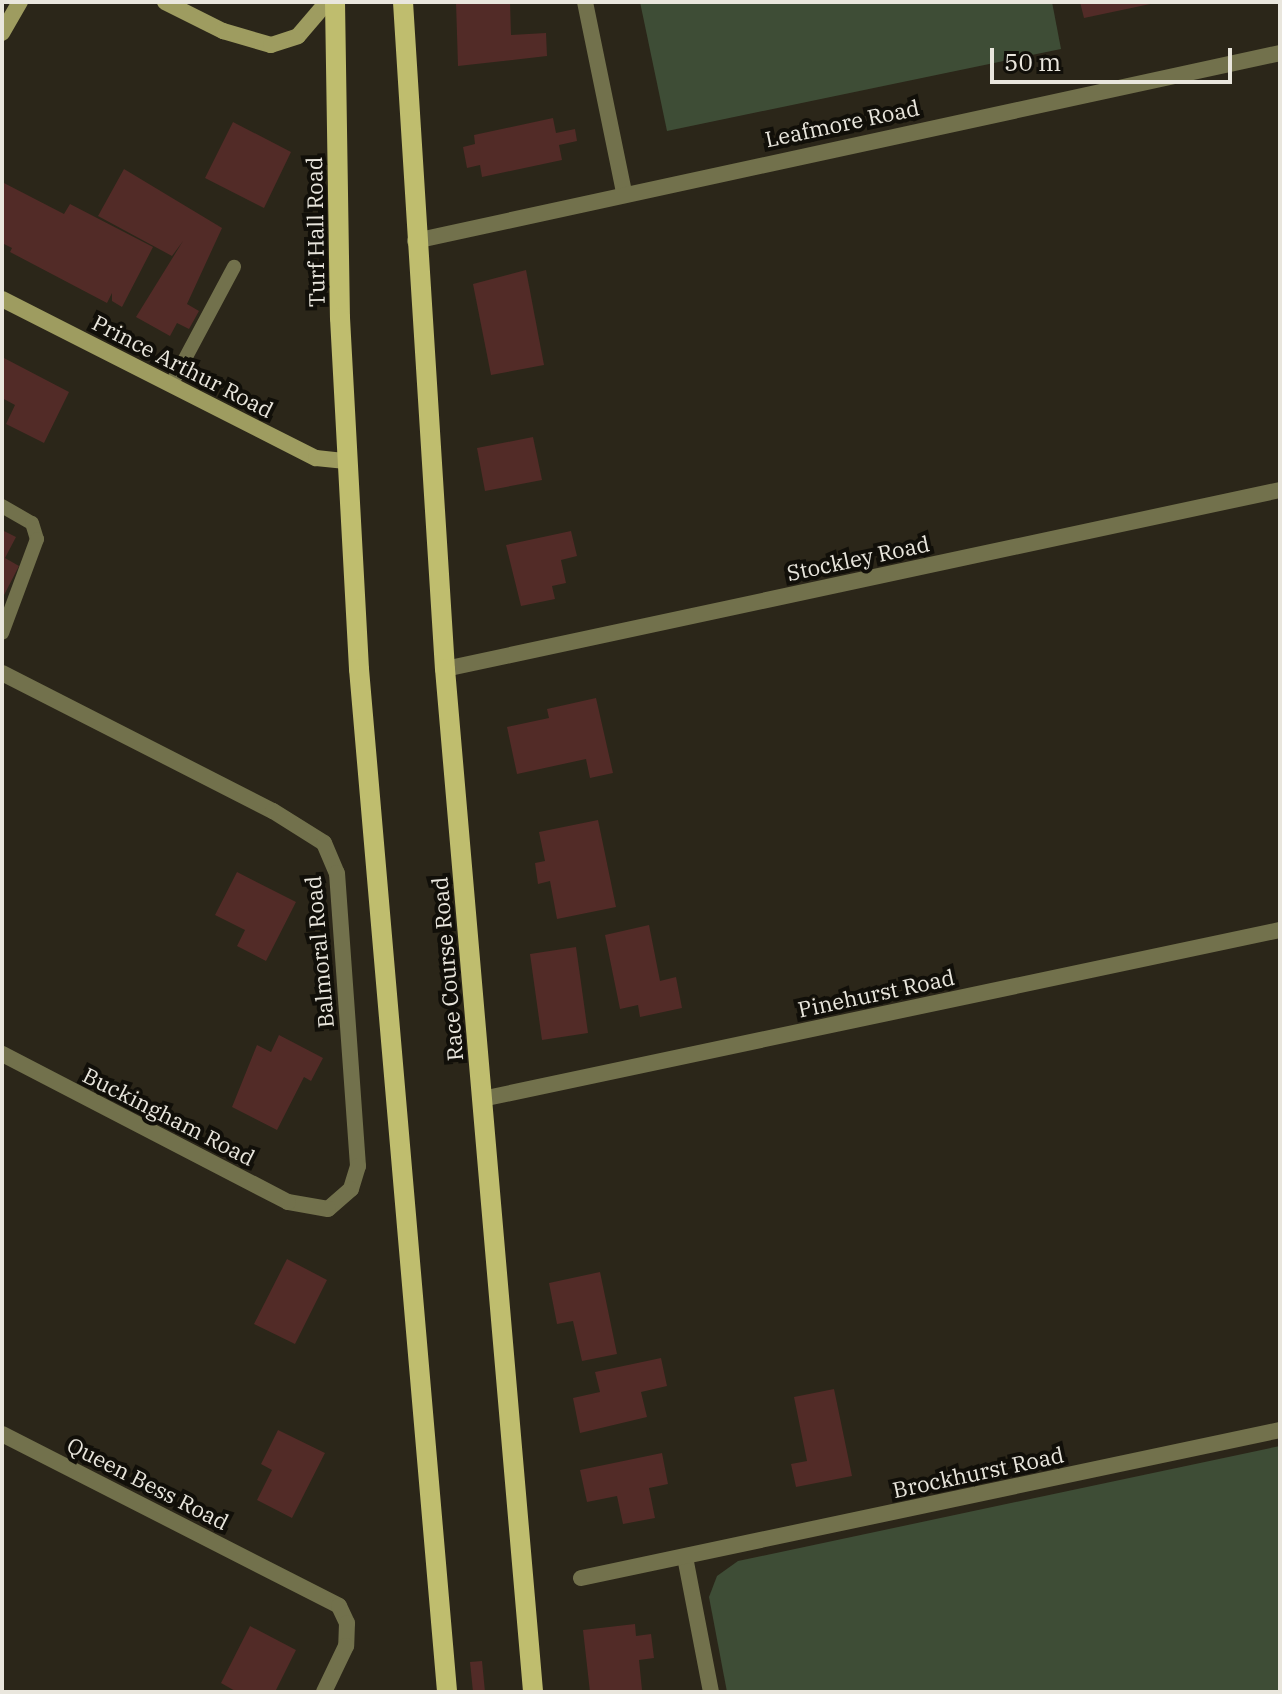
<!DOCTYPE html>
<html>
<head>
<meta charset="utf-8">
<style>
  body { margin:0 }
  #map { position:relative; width:1282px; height:1694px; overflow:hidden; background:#2b2619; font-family:"IBM Plex Serif",serif }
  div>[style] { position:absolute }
  .green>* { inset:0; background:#3e4d36 }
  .building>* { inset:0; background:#522b27 }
  .lane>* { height:14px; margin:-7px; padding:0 7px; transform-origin:7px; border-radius:7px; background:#72714c }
  .street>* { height:16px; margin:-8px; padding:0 8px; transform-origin:8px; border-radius:8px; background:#72714c }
  .secondary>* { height:16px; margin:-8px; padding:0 8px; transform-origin:8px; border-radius:8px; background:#9e9c60 }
  .primary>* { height:20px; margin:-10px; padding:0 10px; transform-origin:10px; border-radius:10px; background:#bfbd6e }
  span { translate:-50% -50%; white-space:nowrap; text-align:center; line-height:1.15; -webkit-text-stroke:8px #110f09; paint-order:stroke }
  .street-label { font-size:22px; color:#e9e6dd }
  .frame { position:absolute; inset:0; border:4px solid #e9e6dd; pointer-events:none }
  .scale { position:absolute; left:990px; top:48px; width:242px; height:36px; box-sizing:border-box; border:4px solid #e9e6dd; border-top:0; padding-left:10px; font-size:24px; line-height:28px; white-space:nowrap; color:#e9e6dd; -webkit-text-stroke:6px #110f09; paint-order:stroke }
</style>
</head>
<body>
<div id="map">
  <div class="green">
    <div style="clip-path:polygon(640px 2px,1052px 2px,1061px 49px,667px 131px)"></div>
    <div style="clip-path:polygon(1280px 1446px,1280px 1692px,727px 1692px,709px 1597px,717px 1576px,738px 1561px)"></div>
  </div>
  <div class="building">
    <div style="clip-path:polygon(456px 2px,510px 2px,511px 35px,546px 33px,547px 56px,458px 66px)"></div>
    <div style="clip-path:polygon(1080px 2px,1155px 2px,1155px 3px,1084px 18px)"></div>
    <div style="clip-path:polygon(553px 118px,556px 133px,575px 129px,577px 141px,559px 145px,562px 160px,482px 177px,480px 165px,467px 168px,463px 147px,475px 144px,474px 135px)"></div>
    <div style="clip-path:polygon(233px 122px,291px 152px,264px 208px,205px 178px)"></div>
    <div style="clip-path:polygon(124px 169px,222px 228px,187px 304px,199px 311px,189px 329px,177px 323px,170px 336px,136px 317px,183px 241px,172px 256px,98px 216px)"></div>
    <div style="clip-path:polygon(2px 182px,64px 214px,70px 204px,153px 247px,122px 307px,112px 301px,112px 293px,107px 303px,10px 252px,12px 248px,2px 243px)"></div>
    <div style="clip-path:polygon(526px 270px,544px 365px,491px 375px,473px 284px)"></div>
    <div style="clip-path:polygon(2px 357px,69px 392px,44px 443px,6px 424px,15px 405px,2px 398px)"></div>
    <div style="clip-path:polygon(533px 437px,542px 480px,485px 491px,477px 448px)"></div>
    <div style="clip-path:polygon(2px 530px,16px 537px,5px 558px,19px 566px,2px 599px)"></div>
    <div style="clip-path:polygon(571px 531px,577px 556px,561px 560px,566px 583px,552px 586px,555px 599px,521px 606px,506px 545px)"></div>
    <div style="clip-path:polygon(596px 698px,613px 773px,590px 778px,586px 759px,517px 774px,507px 727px,549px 718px,547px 709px)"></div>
    <div style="clip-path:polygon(598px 820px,616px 907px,557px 919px,550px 881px,538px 884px,535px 863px,545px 861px,539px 832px)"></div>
    <div style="clip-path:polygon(237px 872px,296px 902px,266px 961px,237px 946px,245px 930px,215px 915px)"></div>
    <div style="clip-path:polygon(649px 925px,660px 981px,676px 977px,682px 1008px,640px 1017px,638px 1005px,620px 1009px,605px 935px)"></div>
    <div style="clip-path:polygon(576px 947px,588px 1033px,542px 1040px,530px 954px)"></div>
    <div style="clip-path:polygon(279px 1035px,323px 1058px,311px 1081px,304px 1077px,277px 1130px,232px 1107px,257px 1045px,271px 1052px)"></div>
    <div style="clip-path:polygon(287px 1259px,327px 1280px,295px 1344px,254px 1324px)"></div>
    <div style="clip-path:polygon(600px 1272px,617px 1354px,582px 1361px,573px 1321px,557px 1324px,549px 1283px)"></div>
    <div style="clip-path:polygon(661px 1358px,667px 1386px,641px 1392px,647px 1417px,580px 1433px,573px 1398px,600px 1392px,595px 1372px)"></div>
    <div style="clip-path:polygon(834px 1389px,852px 1476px,796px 1487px,791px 1464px,807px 1461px,794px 1397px)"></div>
    <div style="clip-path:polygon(278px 1430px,325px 1453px,292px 1518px,257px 1500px,272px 1470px,261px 1464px)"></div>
    <div style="clip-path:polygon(662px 1453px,668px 1484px,649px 1488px,655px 1518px,623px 1524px,617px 1496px,587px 1502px,580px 1470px)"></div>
    <div style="clip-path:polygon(635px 1624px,636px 1636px,651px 1634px,654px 1658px,639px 1660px,642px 1690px,590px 1692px,583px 1630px)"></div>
    <div style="clip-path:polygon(250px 1626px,296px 1650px,275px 1692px,237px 1692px,221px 1683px)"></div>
    <div style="clip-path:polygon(482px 1661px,485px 1692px,473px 1692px,470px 1662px)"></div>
  </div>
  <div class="lane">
    <div style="left:171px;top:385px;width:134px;rotate:-61.9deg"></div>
    <div style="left:2px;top:506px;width:34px;rotate:30deg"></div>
    <div style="left:32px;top:523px;width:17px;rotate:73deg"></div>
    <div style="left:37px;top:539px;width:100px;rotate:110.4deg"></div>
  </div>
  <div class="street">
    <div style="left:585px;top:2px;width:194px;rotate:78.4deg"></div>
    <div style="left:415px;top:241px;width:885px;rotate:-12.26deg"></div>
    <div style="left:445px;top:669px;width:854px;rotate:-12.1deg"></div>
    <div style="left:2px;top:673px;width:304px;rotate:27deg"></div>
    <div style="left:273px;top:811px;width:60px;rotate:32.1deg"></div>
    <div style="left:324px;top:843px;width:33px;rotate:67deg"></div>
    <div style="left:337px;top:873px;width:294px;rotate:85.9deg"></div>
    <div style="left:358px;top:1166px;width:24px;rotate:107deg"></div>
    <div style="left:351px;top:1189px;width:30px;rotate:139deg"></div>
    <div style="left:328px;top:1209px;width:41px;rotate:-170.1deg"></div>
    <div style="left:288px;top:1202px;width:322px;rotate:-152.6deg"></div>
    <div style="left:482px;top:1099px;width:816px;rotate:-11.96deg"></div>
    <div style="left:2px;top:1434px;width:378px;rotate:27deg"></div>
    <div style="left:339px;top:1606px;width:19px;rotate:65deg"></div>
    <div style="left:347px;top:1623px;width:23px;rotate:92deg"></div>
    <div style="left:346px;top:1646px;width:51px;rotate:115.6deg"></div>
    <div style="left:685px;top:1557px;width:137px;rotate:79.1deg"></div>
    <div style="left:581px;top:1578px;width:714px;rotate:-11.95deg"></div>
  </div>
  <div class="secondary">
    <div style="left:165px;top:2px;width:65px;rotate:26.6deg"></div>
    <div style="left:223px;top:31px;width:50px;rotate:16.3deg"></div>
    <div style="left:271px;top:45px;width:28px;rotate:-18deg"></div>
    <div style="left:298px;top:36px;width:45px;rotate:-49.5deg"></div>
    <div style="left:2px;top:33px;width:36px;rotate:-60deg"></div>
    <div style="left:2px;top:299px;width:352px;rotate:26.9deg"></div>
    <div style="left:316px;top:458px;width:30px;rotate:6deg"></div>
  </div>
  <div class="primary">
    <div style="left:335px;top:2px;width:316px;rotate:89.1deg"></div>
    <div style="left:340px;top:318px;width:352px;rotate:86.9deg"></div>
    <div style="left:359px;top:669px;width:1027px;rotate:85.08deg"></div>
    <div style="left:403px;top:2px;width:668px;rotate:86.4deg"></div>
    <div style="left:445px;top:669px;width:1027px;rotate:85.08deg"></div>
  </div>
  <div class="street-label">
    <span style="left:842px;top:123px;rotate:-12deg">Leafmore Road</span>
    <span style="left:315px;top:232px;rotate:-91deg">Turf Hall Road</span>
    <span style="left:183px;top:366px;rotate:27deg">Prince Arthur Road</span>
    <span style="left:858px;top:558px;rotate:-12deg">Stockley Road</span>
    <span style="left:319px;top:952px;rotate:-95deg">Balmoral Road</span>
    <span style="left:447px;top:969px;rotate:-95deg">Race Course Road</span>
    <span style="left:876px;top:993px;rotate:-12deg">Pinehurst Road</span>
    <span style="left:169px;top:1116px;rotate:27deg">Buckingham Road</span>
    <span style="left:978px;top:1472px;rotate:-12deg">Brockhurst Road</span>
    <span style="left:148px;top:1483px;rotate:27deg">Queen Bess Road</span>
  </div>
  <div class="frame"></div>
  <div class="scale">50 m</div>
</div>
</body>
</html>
